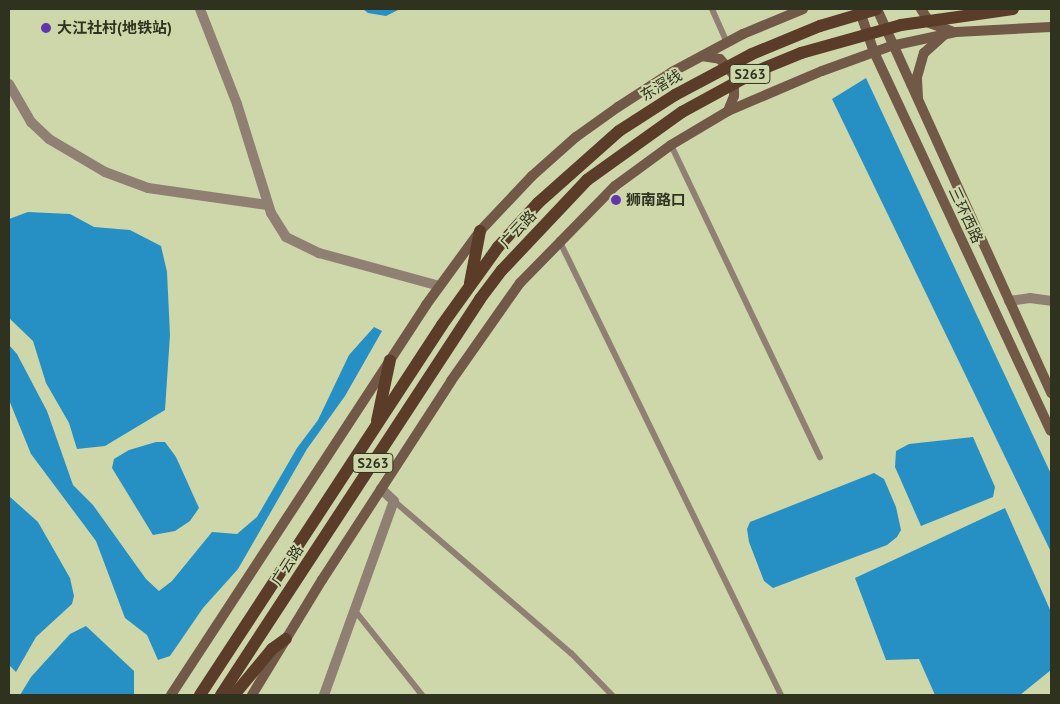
<!DOCTYPE html>
<html>
<head>
<meta charset="utf-8">
<style>
  body { margin:0 }
  #map { position:relative; width:1060px; height:704px; overflow:hidden; background:#ced7a9; font-family:"PT Sans","Noto Sans SC",sans-serif }
  div>[style] { position:absolute }
  .water>* { inset:0; background:#2690c5 }
  .lane>* { height:6px; margin:-3px; padding:0 3px; transform-origin:3px; border-radius:3px; background:#907f73 }
  .street>* { height:10px; margin:-5px; padding:0 5px; transform-origin:5px; border-radius:5px; background:#907f73 }
  .secondary>* { height:10px; margin:-5px; padding:0 5px; transform-origin:5px; border-radius:5px; background:#715847 }
  .primary>* { height:12px; margin:-6px; padding:0 6px; transform-origin:6px; border-radius:6px; background:#5a3c28 }
  .dots>* { width:14px; height:14px; translate:-50% -50%; box-sizing:border-box; border:2px solid #ced7a9; border-radius:50% }
  span { translate:-50% -50%; white-space:nowrap; text-align:center; line-height:1.15; -webkit-text-stroke:4px #ced7a9; paint-order:stroke }
  .shield-label span { padding:1px 4px; background:#ced7a9; border:1px solid; border-radius:4px; -webkit-text-stroke-width:0 }
  .shield-label { font-size:14px; color:#2f321f; font-weight:700 }
  .poi-label { font-size:15px; color:#2f321f; font-weight:700 }
  .left { translate:0 -50%; text-align:left }
  .street-label { font-size:15px; color:#2f321f }
  .frame { position:absolute; inset:0; border:10px solid #2f321f; pointer-events:none }
</style>
</head>
<body>
<div id="map">
  <div class="water">
    <div style="clip-path:polygon(363px 9px,400px 9px,386px 16px,368px 13px)"></div>
    <div style="clip-path:polygon(866px 78px,1051px 474px,1051px 552px,832px 99px)"></div>
    <div style="clip-path:polygon(28px 212px,70px 214px,94px 227px,130px 230px,161px 246px,167px 272px,170px 335px,165px 410px,105px 446px,77px 449px,69px 423px,46px 383px,33px 341px,9px 318px,9px 219px)"></div>
    <div style="clip-path:polygon(374px 327px,382px 331px,345px 396px,307px 449px,238px 569px,203px 608px,170px 656px,158px 660px,147px 635px,125px 618px,96px 541px,31px 454px,9px 400px,9px 345px,17px 354px,47px 411px,73px 485px,93px 505px,146px 579px,159px 591px,172px 581px,212px 532px,237px 534px,257px 517px,297px 448px,318px 420px,349px 355px)"></div>
    <div style="clip-path:polygon(973px 437px,995px 487px,993px 497px,921px 526px,895px 467px,896px 451px,909px 444px)"></div>
    <div style="clip-path:polygon(156px 442px,165px 442px,176px 457px,199px 508px,190px 521px,175px 531px,153px 535px,112px 468px,114px 459px,129px 450px)"></div>
    <div style="clip-path:polygon(874px 473px,884px 479px,896px 507px,901px 530px,897px 537px,887px 545px,773px 588px,764px 581px,749px 542px,747px 529px,750px 522px)"></div>
    <div style="clip-path:polygon(9px 496px,38px 522px,70px 578px,74px 596px,72px 604px,36px 637px,16px 672px,9px 665px)"></div>
    <div style="clip-path:polygon(1005px 508px,1051px 612px,1051px 670px,1020px 695px,935px 695px,919px 659px,886px 660px,855px 578px)"></div>
    <div style="clip-path:polygon(86px 626px,134px 671px,134px 695px,20px 695px,31px 677px,70px 634px)"></div>
  </div>
  <div class="lane">
    <div style="left:712px;top:9px;width:36px;rotate:66deg"></div>
    <div style="left:671px;top:145px;width:346px;rotate:64.5deg"></div>
    <div style="left:559px;top:240px;width:506px;rotate:63.99deg"></div>
    <div style="left:394px;top:501px;width:233px;rotate:40.7deg"></div>
    <div style="left:571px;top:653px;width:59px;rotate:45.7deg"></div>
    <div style="left:356px;top:612px;width:106px;rotate:51.5deg"></div>
  </div>
  <div class="street">
    <div style="left:200px;top:9px;width:102px;rotate:68.7deg"></div>
    <div style="left:237px;top:104px;width:114px;rotate:72.7deg"></div>
    <div style="left:271px;top:213px;width:28px;rotate:58deg"></div>
    <div style="left:286px;top:237px;width:37px;rotate:26deg"></div>
    <div style="left:319px;top:253px;width:125px;rotate:15.3deg"></div>
    <div style="left:9px;top:84px;width:44px;rotate:59.9deg"></div>
    <div style="left:31px;top:122px;width:25px;rotate:43deg"></div>
    <div style="left:49px;top:139px;width:65px;rotate:30.5deg"></div>
    <div style="left:105px;top:172px;width:46px;rotate:20.4deg"></div>
    <div style="left:148px;top:188px;width:121px;rotate:8.1deg"></div>
    <div style="left:1009px;top:301px;width:21px;rotate:-8deg"></div>
    <div style="left:1030px;top:298px;width:21px;rotate:8deg"></div>
    <div style="left:324px;top:695px;width:206px;rotate:-70.2deg"></div>
    <div style="left:394px;top:501px;width:18px;rotate:-137deg"></div>
  </div>
  <div class="secondary">
    <div style="left:859px;top:9px;width:46px;rotate:70.8deg"></div>
    <div style="left:874px;top:52px;width:418px;rotate:65deg"></div>
    <div style="left:877px;top:9px;width:422px;rotate:65.6deg"></div>
    <div style="left:921px;top:9px;width:17px;rotate:57deg"></div>
    <div style="left:930px;top:23px;width:25px;rotate:21deg"></div>
    <div style="left:702px;top:56px;width:18px;rotate:9deg"></div>
    <div style="left:720px;top:59px;width:21px;rotate:49deg"></div>
    <div style="left:734px;top:75px;width:21px;rotate:90deg"></div>
    <div style="left:734px;top:96px;width:16px;rotate:112deg"></div>
    <div style="left:918px;top:98px;width:21px;rotate:-93deg"></div>
    <div style="left:917px;top:77px;width:25px;rotate:-74deg"></div>
    <div style="left:924px;top:53px;width:27px;rotate:-42deg"></div>
    <div style="left:171px;top:695px;width:466px;rotate:-56.8deg"></div>
    <div style="left:426px;top:305px;width:92px;rotate:-53.9deg"></div>
    <div style="left:480px;top:231px;width:76px;rotate:-46.6deg"></div>
    <div style="left:532px;top:176px;width:59px;rotate:-41.6deg"></div>
    <div style="left:576px;top:137px;width:52px;rotate:-35.5deg"></div>
    <div style="left:618px;top:107px;width:64px;rotate:-32.9deg"></div>
    <div style="left:672px;top:72px;width:81px;rotate:-28.2deg"></div>
    <div style="left:743px;top:34px;width:65px;rotate:-22.6deg"></div>
    <div style="left:252px;top:695px;width:135px;rotate:-58.7deg"></div>
    <div style="left:322px;top:580px;width:237px;rotate:-57deg"></div>
    <div style="left:451px;top:381px;width:120px;rotate:-54.9deg"></div>
    <div style="left:520px;top:283px;width:136px;rotate:-45.6deg"></div>
    <div style="left:615px;top:186px;width:69px;rotate:-36.2deg"></div>
    <div style="left:671px;top:145px;width:66px;rotate:-30.8deg"></div>
    <div style="left:728px;top:111px;width:102px;rotate:-23.1deg"></div>
    <div style="left:822px;top:71px;width:73px;rotate:-19.9deg"></div>
    <div style="left:891px;top:46px;width:66px;rotate:-12.2deg"></div>
    <div style="left:956px;top:32px;width:95px;rotate:-3deg"></div>
  </div>
  <div class="primary">
    <div style="left:470px;top:283px;width:53px;rotate:-79.1deg"></div>
    <div style="left:377px;top:421px;width:62px;rotate:-78deg"></div>
    <div style="left:200px;top:695px;width:442px;rotate:-56.8deg"></div>
    <div style="left:442px;top:325px;width:96px;rotate:-54.3deg"></div>
    <div style="left:498px;top:247px;width:59px;rotate:-47.7deg"></div>
    <div style="left:538px;top:203px;width:108px;rotate:-41.6deg"></div>
    <div style="left:619px;top:131px;width:67px;rotate:-32.7deg"></div>
    <div style="left:675px;top:95px;width:87px;rotate:-28deg"></div>
    <div style="left:752px;top:54px;width:74px;rotate:-22.4deg"></div>
    <div style="left:820px;top:26px;width:59px;rotate:-16.6deg"></div>
    <div style="left:221px;top:695px;width:473px;rotate:-56.8deg"></div>
    <div style="left:480px;top:299px;width:36px;rotate:-53deg"></div>
    <div style="left:502px;top:270px;width:124px;rotate:-46.6deg"></div>
    <div style="left:587px;top:180px;width:117px;rotate:-35.6deg"></div>
    <div style="left:682px;top:112px;width:85px;rotate:-28.7deg"></div>
    <div style="left:757px;top:71px;width:48px;rotate:-22.2deg"></div>
    <div style="left:801px;top:53px;width:104px;rotate:-15.6deg"></div>
    <div style="left:901px;top:25px;width:113px;rotate:-8.1deg"></div>
    <div style="left:234px;top:695px;width:60px;rotate:-50.4deg"></div>
    <div style="left:272px;top:649px;width:17px;rotate:-36deg"></div>
  </div>
  <div class="dots">
    <div style="left:46px;top:28px;background:#6335ad"></div>
    <div style="left:616px;top:200px;background:#6335ad"></div>
  </div>
  <div class="shield-label">
    <span style="left:750px;top:74px">S263</span>
    <span style="left:373px;top:463px">S263</span>
  </div>
  <div class="poi-label">
    <span class="left" style="left:57px;top:28px">大江社村(地铁站)</span>
    <span class="left" style="left:626px;top:200px">狮南路口</span>
  </div>
  <div class="street-label">
    <span style="left:661px;top:85px;rotate:-31deg">东滘线</span>
    <span style="left:966px;top:215px;rotate:65deg">三环西路</span>
    <span style="left:518px;top:229px;rotate:-47deg">广云路</span>
    <span style="left:287px;top:565px;rotate:-57deg">广云路</span>
  </div>
  <div class="frame"></div>
</div>
</body>
</html>
